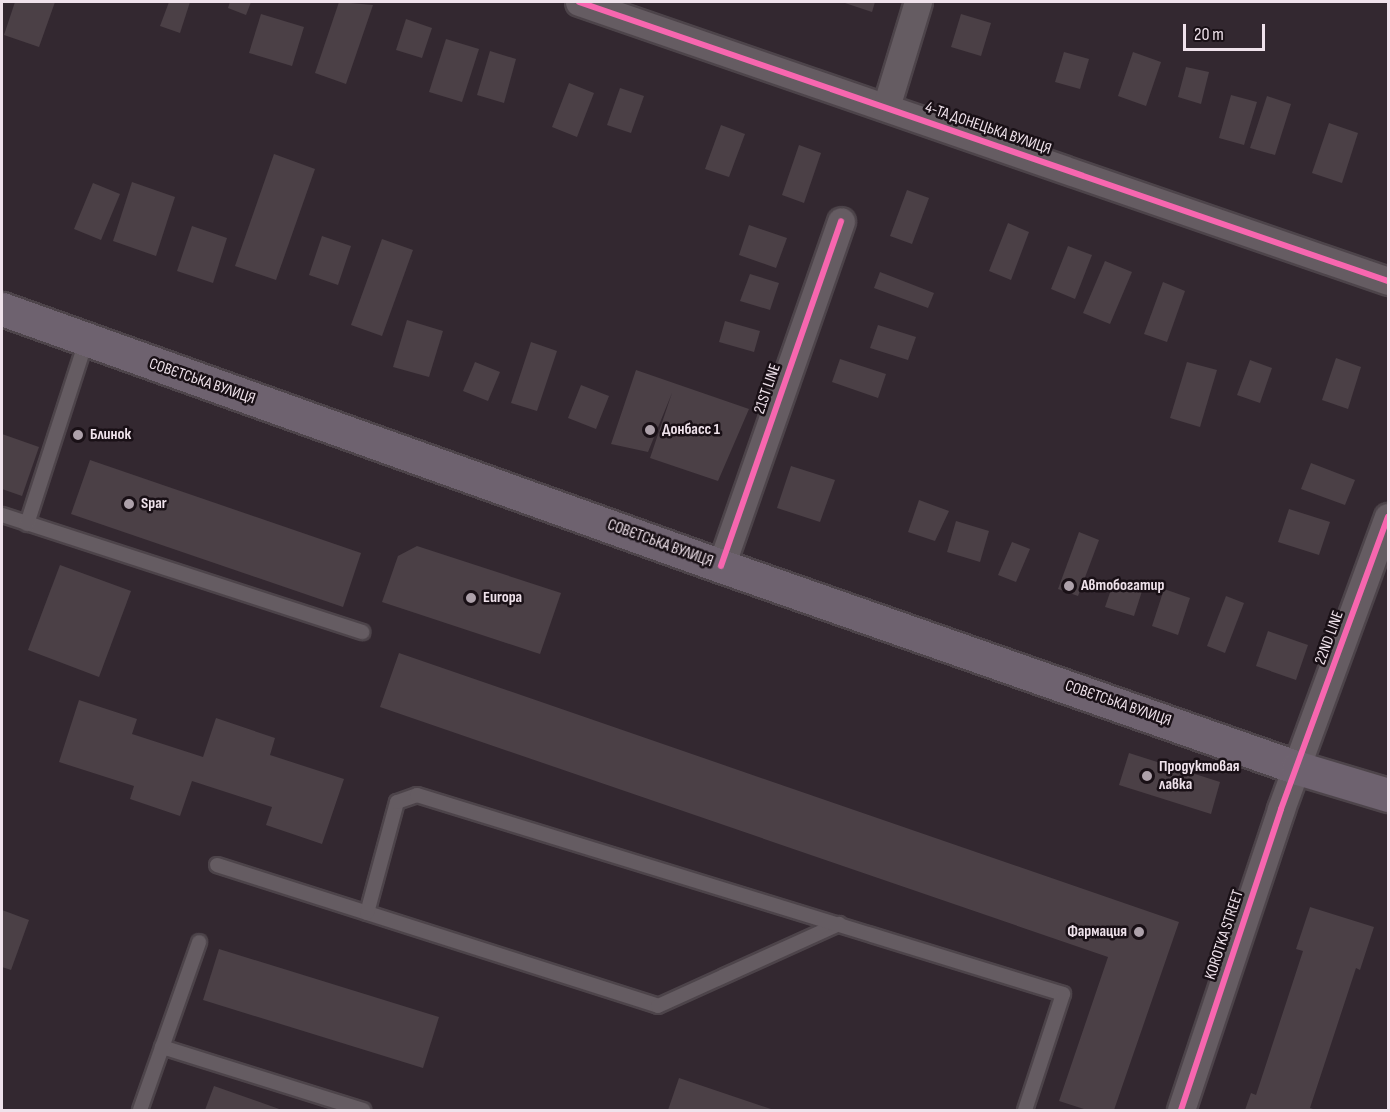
<!DOCTYPE html>
<html>
<head>
<meta charset="utf-8">
<style>
  body { margin:0 }
  #map { position:relative; width:1390px; height:1112px; overflow:hidden; background:#332830; font-family:"Sofia Sans Condensed",sans-serif }
  div>[style] { position:absolute }
  .building>* { inset:0; background:#4b4046 }
  .roads { filter:drop-shadow(2px 0 #4d444a) drop-shadow(-2px 0 #4d444a) drop-shadow(0 2px #4d444a) drop-shadow(0 -2px #4d444a) }
  .lane>* { height:14px; margin:-7px; padding:0 7px; transform-origin:7px; border-radius:7px; background:#655c62 }
  .street>* { height:27px; margin:-13.5px; padding:0 13.5px; transform-origin:13.5px; border-radius:13.5px; background:#655c62 }
  .primary>* { height:33px; margin:-16.5px; padding:0 16.5px; transform-origin:16.5px; border-radius:16.5px; background:#6e626f }
  .cycleway>* { height:6px; margin:-3px; padding:0 3px; transform-origin:3px; border-radius:3px; background:#f766af }
  .dots>* { width:16px; height:16px; translate:-50% -50%; box-sizing:border-box; border:3px solid #191016; border-radius:50% }
  span { translate:-50% -50%; white-space:nowrap; text-align:center; line-height:1.15; -webkit-text-stroke:5px #191016; paint-order:stroke }
  .street-label { font-size:16px; color:#efe2eb }
  .poi-label { font-size:16px; color:#efe2eb; font-weight:700 }
  .left { translate:0 -50%; text-align:left }
  .right { translate:-100% -50%; text-align:right }
  .frame { position:absolute; inset:0; border:3px solid #efe2eb; pointer-events:none }
  .scale { position:absolute; left:1183px; top:24px; width:82px; height:27px; box-sizing:border-box; border:3px solid #efe2eb; border-top:0; padding-left:8px; font-size:18px; line-height:21px; white-space:nowrap; color:#efe2eb; -webkit-text-stroke:4px #191016; paint-order:stroke }
</style>
</head>
<body>
<div id="map">
  <div class="building">
    <div style="clip-path:polygon(15px 2px,55px 2px,39px 47px,4px 35px)"></div>
    <div style="clip-path:polygon(169px 2px,190px 2px,180px 33px,160px 26px)"></div>
    <div style="clip-path:polygon(230px 2px,251px 2px,246px 15px,228px 8px)"></div>
    <div style="clip-path:polygon(339px 2px,373px 5px,346px 84px,315px 73px)"></div>
    <div style="clip-path:polygon(842px 2px,875px 2px,872px 12px)"></div>
    <div style="clip-path:polygon(261px 14px,304px 27px,292px 66px,249px 53px)"></div>
    <div style="clip-path:polygon(961px 14px,991px 23px,981px 56px,951px 47px)"></div>
    <div style="clip-path:polygon(406px 19px,432px 28px,422px 58px,396px 50px)"></div>
    <div style="clip-path:polygon(446px 39px,479px 49px,462px 102px,429px 92px)"></div>
    <div style="clip-path:polygon(490px 51px,516px 59px,504px 103px,477px 95px)"></div>
    <div style="clip-path:polygon(1064px 52px,1089px 59px,1080px 89px,1055px 82px)"></div>
    <div style="clip-path:polygon(1133px 52px,1161px 62px,1146px 106px,1118px 96px)"></div>
    <div style="clip-path:polygon(1186px 67px,1209px 72px,1201px 104px,1178px 97px)"></div>
    <div style="clip-path:polygon(569px 83px,594px 93px,577px 137px,552px 127px)"></div>
    <div style="clip-path:polygon(620px 88px,644px 96px,631px 133px,607px 125px)"></div>
    <div style="clip-path:polygon(1231px 95px,1257px 102px,1244px 145px,1219px 138px)"></div>
    <div style="clip-path:polygon(1267px 96px,1291px 104px,1275px 155px,1250px 148px)"></div>
    <div style="clip-path:polygon(1329px 123px,1358px 133px,1342px 183px,1312px 173px)"></div>
    <div style="clip-path:polygon(721px 125px,745px 134px,729px 177px,705px 169px)"></div>
    <div style="clip-path:polygon(799px 145px,821px 153px,804px 203px,782px 195px)"></div>
    <div style="clip-path:polygon(274px 154px,315px 169px,276px 280px,235px 266px)"></div>
    <div style="clip-path:polygon(132px 182px,175px 197px,156px 256px,113px 241px)"></div>
    <div style="clip-path:polygon(93px 183px,120px 194px,101px 240px,74px 229px)"></div>
    <div style="clip-path:polygon(907px 190px,929px 198px,912px 244px,890px 236px)"></div>
    <div style="clip-path:polygon(1008px 223px,1029px 232px,1011px 280px,989px 271px)"></div>
    <div style="clip-path:polygon(749px 225px,787px 238px,776px 268px,739px 255px)"></div>
    <div style="clip-path:polygon(192px 226px,227px 238px,213px 283px,177px 271px)"></div>
    <div style="clip-path:polygon(322px 236px,351px 246px,338px 285px,309px 275px)"></div>
    <div style="clip-path:polygon(382px 239px,413px 250px,382px 336px,351px 325px)"></div>
    <div style="clip-path:polygon(1068px 246px,1092px 255px,1075px 299px,1051px 289px)"></div>
    <div style="clip-path:polygon(1105px 261px,1132px 272px,1110px 324px,1083px 313px)"></div>
    <div style="clip-path:polygon(880px 272px,934px 293px,928px 308px,874px 288px)"></div>
    <div style="clip-path:polygon(750px 274px,779px 283px,770px 310px,740px 301px)"></div>
    <div style="clip-path:polygon(1163px 282px,1185px 291px,1167px 342px,1144px 334px)"></div>
    <div style="clip-path:polygon(407px 320px,443px 331px,429px 377px,393px 367px)"></div>
    <div style="clip-path:polygon(725px 321px,760px 331px,754px 352px,719px 342px)"></div>
    <div style="clip-path:polygon(878px 325px,916px 337px,908px 360px,870px 348px)"></div>
    <div style="clip-path:polygon(531px 342px,557px 351px,537px 411px,511px 403px)"></div>
    <div style="clip-path:polygon(1336px 358px,1361px 367px,1348px 409px,1322px 400px)"></div>
    <div style="clip-path:polygon(840px 359px,886px 374px,878px 398px,832px 382px)"></div>
    <div style="clip-path:polygon(1250px 360px,1272px 368px,1260px 403px,1237px 395px)"></div>
    <div style="clip-path:polygon(475px 362px,500px 372px,488px 401px,463px 391px)"></div>
    <div style="clip-path:polygon(1187px 362px,1217px 370px,1200px 427px,1170px 418px)"></div>
    <div style="clip-path:polygon(636px 370px,749px 409px,718px 481px,650px 458px,672px 393px,648px 452px,611px 444px)"></div>
    <div style="clip-path:polygon(581px 385px,609px 396px,596px 429px,568px 418px)"></div>
    <div style="clip-path:polygon(2px 434px,39px 447px,22px 496px,2px 489px)"></div>
    <div style="clip-path:polygon(90px 460px,361px 553px,343px 607px,71px 514px)"></div>
    <div style="clip-path:polygon(1311px 463px,1355px 480px,1345px 505px,1301px 489px)"></div>
    <div style="clip-path:polygon(791px 466px,835px 480px,820px 522px,777px 508px)"></div>
    <div style="clip-path:polygon(919px 500px,949px 511px,935px 541px,908px 532px)"></div>
    <div style="clip-path:polygon(1289px 509px,1330px 522px,1319px 555px,1278px 542px)"></div>
    <div style="clip-path:polygon(956px 521px,989px 531px,980px 562px,947px 552px)"></div>
    <div style="clip-path:polygon(1079px 532px,1099px 540px,1078px 596px,1058px 589px)"></div>
    <div style="clip-path:polygon(1012px 542px,1030px 549px,1016px 582px,998px 575px)"></div>
    <div style="clip-path:polygon(417px 546px,561px 593px,540px 654px,382px 602px,398px 556px)"></div>
    <div style="clip-path:polygon(60px 565px,131px 591px,99px 677px,28px 650px)"></div>
    <div style="clip-path:polygon(1115px 578px,1143px 588px,1134px 616px,1105px 607px)"></div>
    <div style="clip-path:polygon(1164px 589px,1190px 598px,1178px 635px,1152px 626px)"></div>
    <div style="clip-path:polygon(1226px 596px,1244px 603px,1225px 653px,1207px 646px)"></div>
    <div style="clip-path:polygon(1268px 631px,1308px 645px,1296px 680px,1256px 666px)"></div>
    <div style="clip-path:polygon(399px 653px,1179px 922px,1114px 1110px,1087px 1110px,1059px 1101px,1108px 957px,380px 707px)"></div>
    <div style="clip-path:polygon(79px 700px,137px 719px,132px 734px,203px 757px,216px 718px,275px 738px,270px 755px,344px 779px,322px 844px,266px 825px,272px 807px,192px 781px,180px 816px,130px 799px,134px 786px,59px 762px)"></div>
    <div style="clip-path:polygon(1129px 753px,1220px 782px,1211px 814px,1119px 785px)"></div>
    <div style="clip-path:polygon(1310px 907px,1374px 927px,1360px 970px,1356px 968px,1310px 1108px,1316px 1110px,1245px 1110px,1251px 1093px,1256px 1095px,1303px 951px,1296px 949px)"></div>
    <div style="clip-path:polygon(2px 910px,29px 920px,11px 970px,2px 967px)"></div>
    <div style="clip-path:polygon(219px 949px,439px 1017px,423px 1068px,203px 1000px)"></div>
    <div style="clip-path:polygon(679px 1078px,774px 1110px,668px 1110px)"></div>
    <div style="clip-path:polygon(214px 1086px,282px 1110px,205px 1110px)"></div>
  </div>
  <div class="roads">
    <div class="lane">
      <div style="left:2px;top:515px;width:379px;rotate:18deg"></div>
      <div style="left:27px;top:524px;width:192px;rotate:-72.1deg"></div>
      <div style="left:217px;top:865px;width:463px;rotate:17.7deg"></div>
      <div style="left:658px;top:1006px;width:199px;rotate:-24.4deg"></div>
      <div style="left:367px;top:913px;width:115px;rotate:-74.9deg"></div>
      <div style="left:397px;top:802px;width:21px;rotate:-19deg"></div>
      <div style="left:417px;top:795px;width:676px;rotate:17.12deg"></div>
      <div style="left:1063px;top:994px;width:122px;rotate:108.1deg"></div>
      <div style="left:162px;top:1047px;width:211px;rotate:17.4deg"></div>
      <div style="left:140px;top:1110px;width:178px;rotate:-70.6deg"></div>
    </div>
    <div class="street">
      <div style="left:579px;top:2px;width:856px;rotate:19.03deg"></div>
      <div style="left:886px;top:107px;width:110px;rotate:-73.1deg"></div>
      <div style="left:721px;top:566px;width:365px;rotate:-70.8deg"></div>
      <div style="left:1181px;top:1110px;width:317px;rotate:-71.6deg"></div>
      <div style="left:1281px;top:809px;width:311px;rotate:-69.9deg"></div>
    </div>
    <div class="primary">
      <div style="left:2px;top:309px;width:764px;rotate:19.67deg"></div>
      <div style="left:721px;top:566px;width:611px;rotate:19.29deg"></div>
      <div style="left:1298px;top:768px;width:94px;rotate:16.7deg"></div>
    </div>
  </div>
  <div class="cycleway">
    <div style="left:579px;top:2px;width:856px;rotate:19.03deg"></div>
    <div style="left:721px;top:566px;width:365px;rotate:-70.8deg"></div>
    <div style="left:1181px;top:1110px;width:317px;rotate:-71.6deg"></div>
    <div style="left:1281px;top:809px;width:311px;rotate:-69.9deg"></div>
  </div>
  <div class="dots">
    <div style="left:650px;top:430px;background:#ada1aa"></div>
    <div style="left:78px;top:435px;background:#ada1aa"></div>
    <div style="left:129px;top:504px;background:#ada1aa"></div>
    <div style="left:1069px;top:586px;background:#ada1aa"></div>
    <div style="left:471px;top:598px;background:#ada1aa"></div>
    <div style="left:1147px;top:776px;background:#ada1aa"></div>
    <div style="left:1139px;top:932px;background:#ada1aa"></div>
  </div>
  <div class="street-label">
    <span style="left:988px;top:129px;rotate:19deg">4-ТА ДОНЕЦЬКА ВУЛИЦЯ</span>
    <span style="left:202px;top:382px;rotate:19deg">СОВЄТСЬКА ВУЛИЦЯ</span>
    <span style="left:768px;top:389px;rotate:-71deg">21ST LINE</span>
    <span style="left:660px;top:544px;rotate:20deg">СОВЄТСЬКА ВУЛИЦЯ</span>
    <span style="left:1330px;top:638px;rotate:-70deg">22ND LINE</span>
    <span style="left:1118px;top:704px;rotate:19deg">СОВЄТСЬКА ВУЛИЦЯ</span>
    <span style="left:1225px;top:935px;rotate:-72deg">KOROTKA STREET</span>
  </div>
  <div class="poi-label">
    <span class="left" style="left:662px;top:430px">Донбасс 1</span>
    <span class="left" style="left:90px;top:435px">Блинок</span>
    <span class="left" style="left:141px;top:504px">Spar</span>
    <span class="left" style="left:1081px;top:586px">Автобогатир</span>
    <span class="left" style="left:483px;top:598px">Europa</span>
    <span class="left" style="left:1159px;top:776px">Продуктовая<br>лавка</span>
    <span class="right" style="left:1127px;top:932px">Фармация</span>
  </div>
  <div class="frame"></div>
  <div class="scale">20 m</div>
</div>
</body>
</html>
